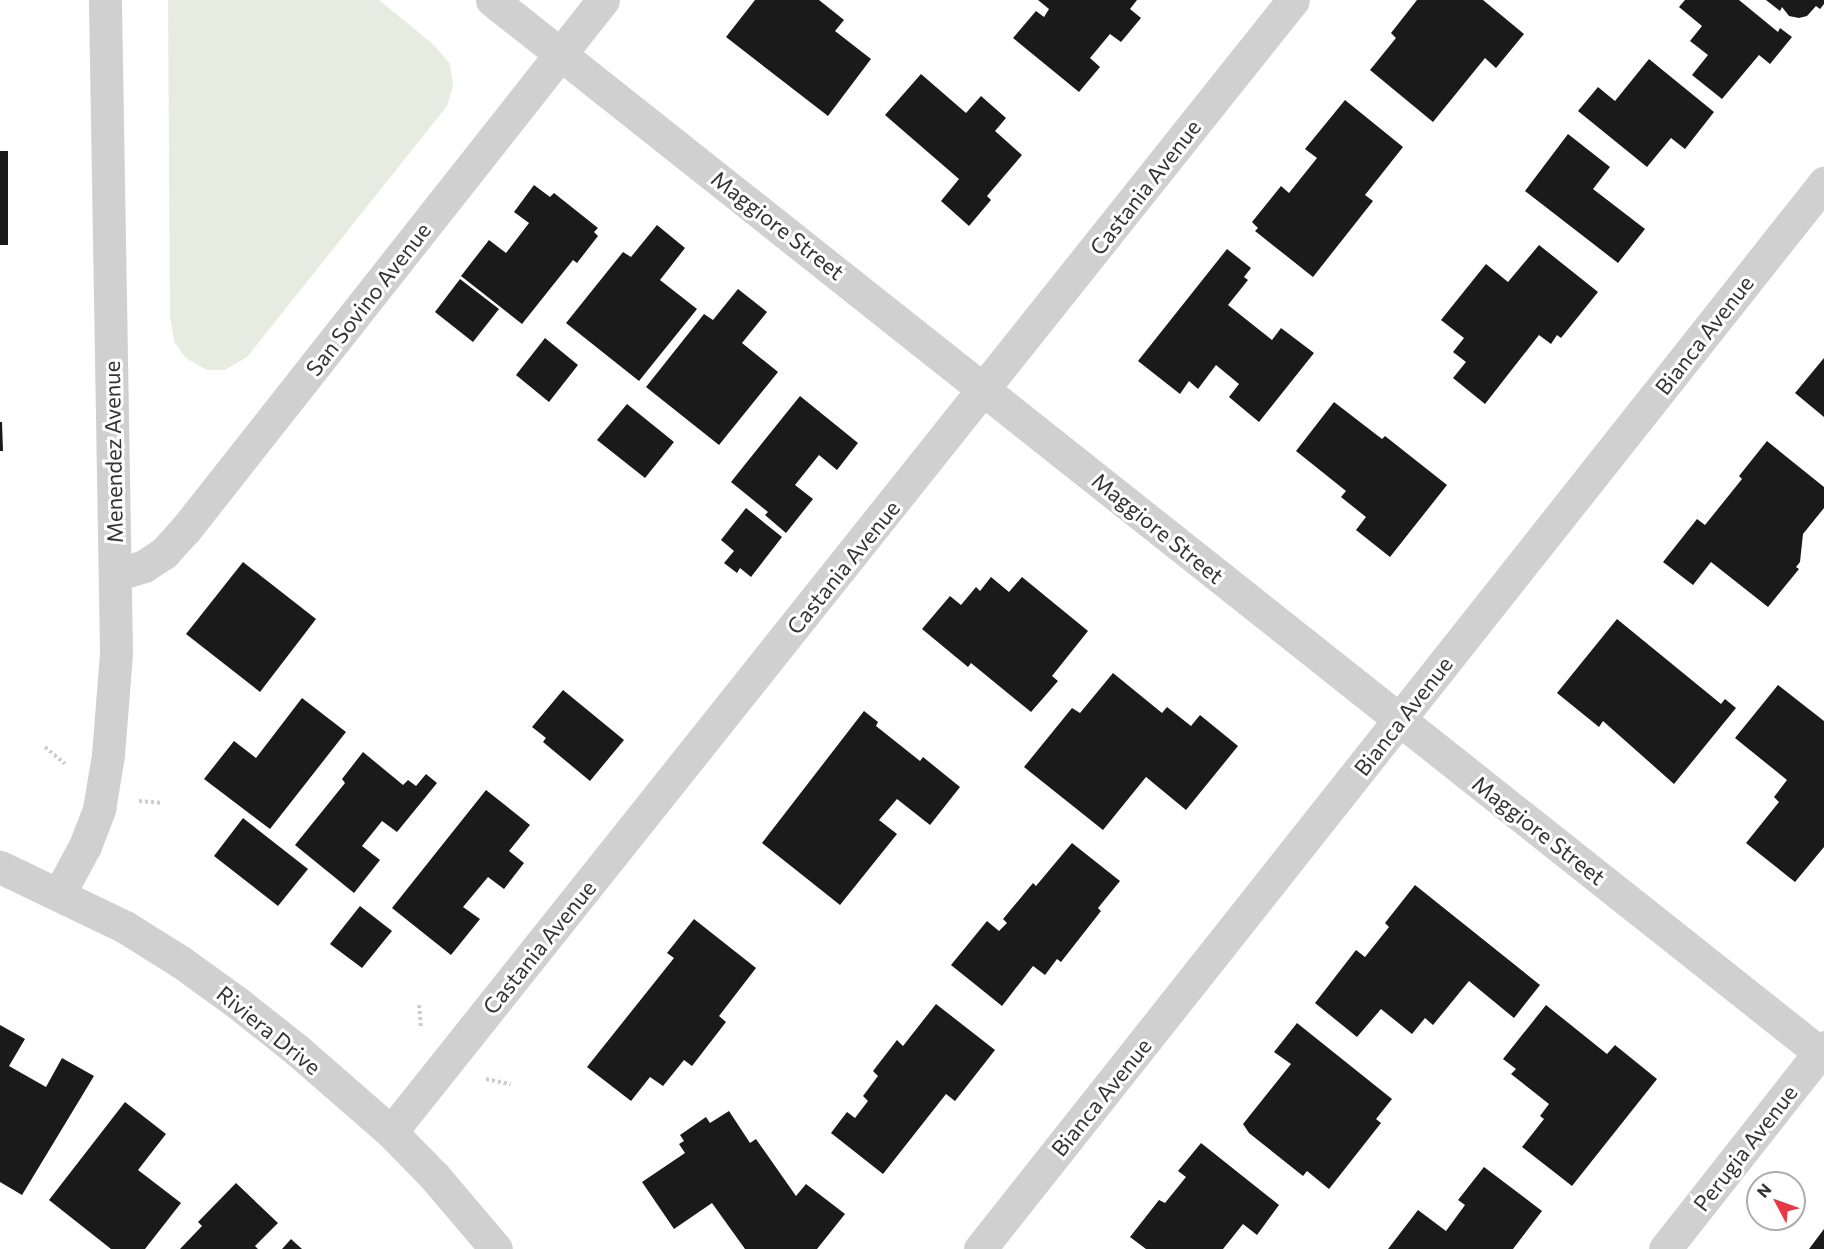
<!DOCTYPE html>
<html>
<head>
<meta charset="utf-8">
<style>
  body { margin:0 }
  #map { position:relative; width:1824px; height:1249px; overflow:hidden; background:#fff; font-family:Commissioner,sans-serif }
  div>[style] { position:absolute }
  .green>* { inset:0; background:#e6ecdf }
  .building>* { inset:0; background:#1a1a1a }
  .path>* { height:4px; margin-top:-2px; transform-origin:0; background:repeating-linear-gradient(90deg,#cdcdcd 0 3px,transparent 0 6px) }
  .minor>* { height:33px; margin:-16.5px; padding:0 16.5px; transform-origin:16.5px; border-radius:16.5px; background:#d0d0d0 }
  .tertiary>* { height:33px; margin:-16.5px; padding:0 16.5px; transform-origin:16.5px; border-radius:16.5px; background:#d0d0d0 }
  span { translate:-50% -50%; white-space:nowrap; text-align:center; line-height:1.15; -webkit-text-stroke:6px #fff; paint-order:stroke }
  .street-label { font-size:22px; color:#333 }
  .north { position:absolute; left:1746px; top:1171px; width:60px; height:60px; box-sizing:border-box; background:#fff; border:2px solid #adadad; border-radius:50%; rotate:311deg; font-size:16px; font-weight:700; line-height:24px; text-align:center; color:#333 }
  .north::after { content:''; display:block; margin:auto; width:21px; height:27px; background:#e63946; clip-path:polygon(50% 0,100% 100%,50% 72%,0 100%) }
</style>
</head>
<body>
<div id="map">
  <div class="green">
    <div style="clip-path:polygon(168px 0,379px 0,434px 45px,450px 64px,453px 86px,447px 106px,247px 357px,225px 370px,207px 370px,186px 358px,174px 342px,170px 315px)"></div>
  </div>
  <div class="building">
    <div style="clip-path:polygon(755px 0,819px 0,844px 20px,835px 31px,871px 59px,828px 116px,726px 37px)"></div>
    <div style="clip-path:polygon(1038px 0,1137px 0,1130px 9px,1141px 18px,1121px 42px,1110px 34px,1090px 58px,1100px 67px,1079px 92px,1013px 38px,1036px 11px,1044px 17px,1049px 9px)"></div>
    <div style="clip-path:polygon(1417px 0,1483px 0,1524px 34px,1496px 68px,1485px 58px,1433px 122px,1370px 70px,1396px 38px,1391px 33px)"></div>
    <div style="clip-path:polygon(1685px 0,1739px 0,1778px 32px,1780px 28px,1792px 37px,1770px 64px,1759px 55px,1722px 99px,1692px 75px,1708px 55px,1690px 41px,1702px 26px,1679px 7px)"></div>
    <div style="clip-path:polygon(1766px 0,1824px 0,1824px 4px,1820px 9px,1816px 6px,1807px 16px,1799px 18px,1789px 16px,1782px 7px,1780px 11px)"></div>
    <div style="clip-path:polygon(1649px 59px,1714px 112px,1685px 149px,1671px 138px,1647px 167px,1578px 111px,1598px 87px,1615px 101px)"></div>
    <div style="clip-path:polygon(921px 74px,966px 113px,981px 96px,1006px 118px,995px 131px,1022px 155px,987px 196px,991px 200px,969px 226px,941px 201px,959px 179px,885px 115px)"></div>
    <div style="clip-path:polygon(1345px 100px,1403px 147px,1365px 195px,1373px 201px,1313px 277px,1255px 231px,1258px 228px,1252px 222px,1281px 186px,1289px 193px,1317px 158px,1305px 149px)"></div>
    <div style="clip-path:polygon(1568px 134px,1610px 167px,1593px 189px,1645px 229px,1618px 263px,1525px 191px)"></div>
    <div style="clip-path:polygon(0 151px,8px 151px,8px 245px,0 245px)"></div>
    <div style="clip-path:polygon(534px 185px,550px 197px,554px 193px,598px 228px,594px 232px,598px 236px,577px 263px,573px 260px,522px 324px,461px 276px,489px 240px,506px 253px,529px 223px,514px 212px)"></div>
    <div style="clip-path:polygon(657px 225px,685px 248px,660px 280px,697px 309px,639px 381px,566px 323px,623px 252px,631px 257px)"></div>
    <div style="clip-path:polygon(1539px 245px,1598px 292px,1561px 338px,1557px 335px,1551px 344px,1539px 335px,1485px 404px,1453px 378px,1466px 362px,1453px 352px,1464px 338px,1441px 320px,1486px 264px,1508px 282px)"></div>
    <div style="clip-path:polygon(1227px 249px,1251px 268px,1244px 277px,1248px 280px,1228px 305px,1272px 340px,1281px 328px,1314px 353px,1259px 422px,1229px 397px,1239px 384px,1216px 365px,1198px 389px,1189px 381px,1180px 394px,1138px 361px)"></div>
    <div style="clip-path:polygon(460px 279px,499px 309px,473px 342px,435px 312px)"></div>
    <div style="clip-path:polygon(738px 289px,767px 312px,742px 343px,778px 372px,719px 445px,646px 387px,704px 314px,713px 320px)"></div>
    <div style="clip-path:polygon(545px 338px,578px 365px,549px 402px,516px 375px)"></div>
    <div style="clip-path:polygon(1824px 358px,1824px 417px,1795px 393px)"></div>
    <div style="clip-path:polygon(800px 396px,858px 443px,837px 470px,819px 455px,795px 485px,813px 499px,786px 533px,765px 515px,768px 512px,731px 482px)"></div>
    <div style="clip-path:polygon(1334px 402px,1382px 439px,1385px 436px,1447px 485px,1390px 557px,1356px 530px,1366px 517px,1341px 497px,1346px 491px,1296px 451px)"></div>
    <div style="clip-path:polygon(627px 404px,674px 442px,645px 478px,597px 440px)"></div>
    <div style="clip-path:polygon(0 422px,2px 422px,3px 451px,0 451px)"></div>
    <div style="clip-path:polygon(1767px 441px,1824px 487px,1824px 508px,1803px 534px,1800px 562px,1796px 567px,1799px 569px,1768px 607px,1711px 562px,1693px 585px,1663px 562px,1697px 519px,1705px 525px,1742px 479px,1739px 476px)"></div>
    <div style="clip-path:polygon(746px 508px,782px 537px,751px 577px,740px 568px,737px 573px,724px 563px,734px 551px,721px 540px)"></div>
    <div style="clip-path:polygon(243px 562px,316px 619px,260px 692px,186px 634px)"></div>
    <div style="clip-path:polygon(991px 577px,1009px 592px,1022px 577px,1088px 631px,1052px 676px,1058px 681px,1031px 712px,971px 663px,968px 667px,922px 629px,950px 596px,961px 605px,976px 587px,980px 591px)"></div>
    <div style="clip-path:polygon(1617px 619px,1721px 704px,1725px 699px,1736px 708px,1674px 784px,1603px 721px,1599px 727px,1557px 693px)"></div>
    <div style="clip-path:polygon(1113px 673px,1162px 713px,1167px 707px,1191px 726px,1200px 715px,1238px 746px,1186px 810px,1146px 777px,1103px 830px,1024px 767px,1072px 708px,1080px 713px)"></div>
    <div style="clip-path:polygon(1778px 685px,1824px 721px,1824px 847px,1795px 882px,1746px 843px,1779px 802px,1774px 797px,1787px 780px,1735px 738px)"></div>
    <div style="clip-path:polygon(563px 690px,624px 740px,590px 781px,543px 742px,546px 738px,532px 727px)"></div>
    <div style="clip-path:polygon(302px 698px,346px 732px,270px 829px,204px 779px,234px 741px,256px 758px)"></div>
    <div style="clip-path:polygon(864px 711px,878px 722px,876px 726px,920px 761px,923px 757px,960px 787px,930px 825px,897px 799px,879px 820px,897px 834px,840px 905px,762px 843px)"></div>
    <div style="clip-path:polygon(363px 752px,403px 785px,408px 780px,416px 786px,426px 774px,437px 783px,397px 832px,382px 821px,362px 846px,380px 860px,354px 893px,295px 845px,345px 783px,342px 779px)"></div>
    <div style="clip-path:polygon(486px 790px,530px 825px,509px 851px,524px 863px,504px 889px,488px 877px,463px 907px,480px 919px,451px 955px,392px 908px)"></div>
    <div style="clip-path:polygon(243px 818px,308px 869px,278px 906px,214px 856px)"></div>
    <div style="clip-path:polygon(1072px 843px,1120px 881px,1098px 908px,1101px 911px,1061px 962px,1057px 959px,1045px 975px,1033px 966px,1002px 1006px,951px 965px,987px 921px,999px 931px,1007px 923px,1003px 919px,1033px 883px,1036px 886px)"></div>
    <div style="clip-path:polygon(1415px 885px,1540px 985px,1514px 1018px,1469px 981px,1433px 1025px,1425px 1018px,1412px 1034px,1381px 1009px,1357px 1037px,1315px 1003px,1356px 950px,1365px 957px,1389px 927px,1385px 923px)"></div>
    <div style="clip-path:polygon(360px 906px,392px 931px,362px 968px,330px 944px)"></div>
    <div style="clip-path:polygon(694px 919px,756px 968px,719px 1016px,726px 1022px,692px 1066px,684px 1060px,663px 1086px,650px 1077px,631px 1101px,587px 1067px,674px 958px,667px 953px)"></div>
    <div style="clip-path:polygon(936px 1004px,995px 1050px,955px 1101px,946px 1094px,883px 1174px,831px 1133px,847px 1112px,855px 1118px,868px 1101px,863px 1096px,878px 1076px,873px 1071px,897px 1040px,903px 1046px)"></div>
    <div style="clip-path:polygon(1546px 1005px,1607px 1054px,1615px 1045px,1657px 1079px,1572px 1186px,1522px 1147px,1544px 1119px,1540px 1116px,1549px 1104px,1511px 1074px,1516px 1069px,1503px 1059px)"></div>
    <div style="clip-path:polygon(1297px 1023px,1392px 1099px,1376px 1119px,1381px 1123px,1329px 1189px,1307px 1171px,1303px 1176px,1249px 1133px,1243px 1124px,1291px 1064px,1274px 1052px)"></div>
    <div style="clip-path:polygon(0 1025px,25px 1039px,9px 1066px,46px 1087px,62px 1058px,94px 1076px,22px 1195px,0 1182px)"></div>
    <div style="clip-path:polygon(125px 1102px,166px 1134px,138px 1170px,181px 1203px,145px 1249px,111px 1249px,49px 1200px)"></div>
    <div style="clip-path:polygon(729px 1111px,750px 1143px,756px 1139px,796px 1196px,806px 1184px,845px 1214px,817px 1249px,745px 1249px,712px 1203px,674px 1229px,642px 1182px,685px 1153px,679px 1144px,684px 1141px,680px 1135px,706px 1117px,710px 1123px)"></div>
    <div style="clip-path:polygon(1201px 1143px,1279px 1205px,1257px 1235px,1243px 1224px,1223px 1249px,1146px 1249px,1130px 1237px,1159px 1200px,1165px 1203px,1186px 1177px,1178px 1171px)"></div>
    <div style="clip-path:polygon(1484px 1167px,1542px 1211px,1513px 1249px,1388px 1249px,1418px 1210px,1446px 1231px,1465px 1205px,1458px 1200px)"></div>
    <div style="clip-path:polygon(236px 1183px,278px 1223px,255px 1246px,258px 1249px,180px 1249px,202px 1226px,198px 1222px)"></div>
    <div style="clip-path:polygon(1824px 1229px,1824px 1249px,1809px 1249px)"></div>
    <div style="clip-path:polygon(291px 1239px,302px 1249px,282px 1249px)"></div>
  </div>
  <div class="path">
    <div style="left:45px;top:747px;width:26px;rotate:40deg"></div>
    <div style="left:139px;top:801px;width:24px;rotate:5deg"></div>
    <div style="left:419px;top:1005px;width:23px;rotate:85deg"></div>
    <div style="left:486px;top:1079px;width:25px;rotate:12deg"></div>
  </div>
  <div class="minor">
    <div style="left:492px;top:0;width:1700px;rotate:38.41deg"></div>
    <div style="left:115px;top:575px;width:30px;rotate:-17deg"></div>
    <div style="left:144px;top:566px;width:24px;rotate:-33deg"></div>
    <div style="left:164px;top:553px;width:31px;rotate:-48deg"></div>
    <div style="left:185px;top:530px;width:675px;rotate:-51.74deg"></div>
    <div style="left:59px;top:894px;width:55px;rotate:-61.6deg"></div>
    <div style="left:85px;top:846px;width:40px;rotate:-69deg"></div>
    <div style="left:99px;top:809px;width:55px;rotate:-80.5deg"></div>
    <div style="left:108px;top:755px;width:102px;rotate:-85.5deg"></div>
    <div style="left:116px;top:653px;width:653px;rotate:-90.97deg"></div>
    <div style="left:391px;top:1132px;width:1447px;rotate:-51.45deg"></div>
    <div style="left:980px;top:1249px;width:1360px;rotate:-51.63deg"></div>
    <div style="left:1665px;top:1249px;width:257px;rotate:-51.8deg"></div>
  </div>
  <div class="tertiary">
    <div style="left:0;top:867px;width:139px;rotate:25.6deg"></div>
    <div style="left:125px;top:927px;width:66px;rotate:32deg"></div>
    <div style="left:181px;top:962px;width:72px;rotate:35.9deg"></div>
    <div style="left:239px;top:1004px;width:74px;rotate:38.4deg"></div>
    <div style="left:297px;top:1050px;width:125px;rotate:41.1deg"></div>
    <div style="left:391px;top:1132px;width:63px;rotate:45.6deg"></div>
    <div style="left:435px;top:1177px;width:94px;rotate:49.7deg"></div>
  </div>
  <div class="street-label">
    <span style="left:1145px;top:187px;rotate:-52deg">Castania Avenue</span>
    <span style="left:778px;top:225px;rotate:38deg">Maggiore Street</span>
    <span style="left:368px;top:299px;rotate:-52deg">San Sovino Avenue</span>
    <span style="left:1704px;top:335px;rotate:-52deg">Bianca Avenue</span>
    <span style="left:113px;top:452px;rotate:-91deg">Menendez Avenue</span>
    <span style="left:1158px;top:528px;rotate:39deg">Maggiore Street</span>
    <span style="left:843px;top:567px;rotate:-51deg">Castania Avenue</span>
    <span style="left:1403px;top:716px;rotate:-52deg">Bianca Avenue</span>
    <span style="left:1539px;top:830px;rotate:38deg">Maggiore Street</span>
    <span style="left:539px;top:947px;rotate:-51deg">Castania Avenue</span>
    <span style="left:269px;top:1030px;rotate:39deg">Riviera Drive</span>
    <span style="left:1101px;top:1097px;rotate:-51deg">Bianca Avenue</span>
    <span style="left:1745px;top:1148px;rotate:-52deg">Perugia Avenue</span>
  </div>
  <div class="north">N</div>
</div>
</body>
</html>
